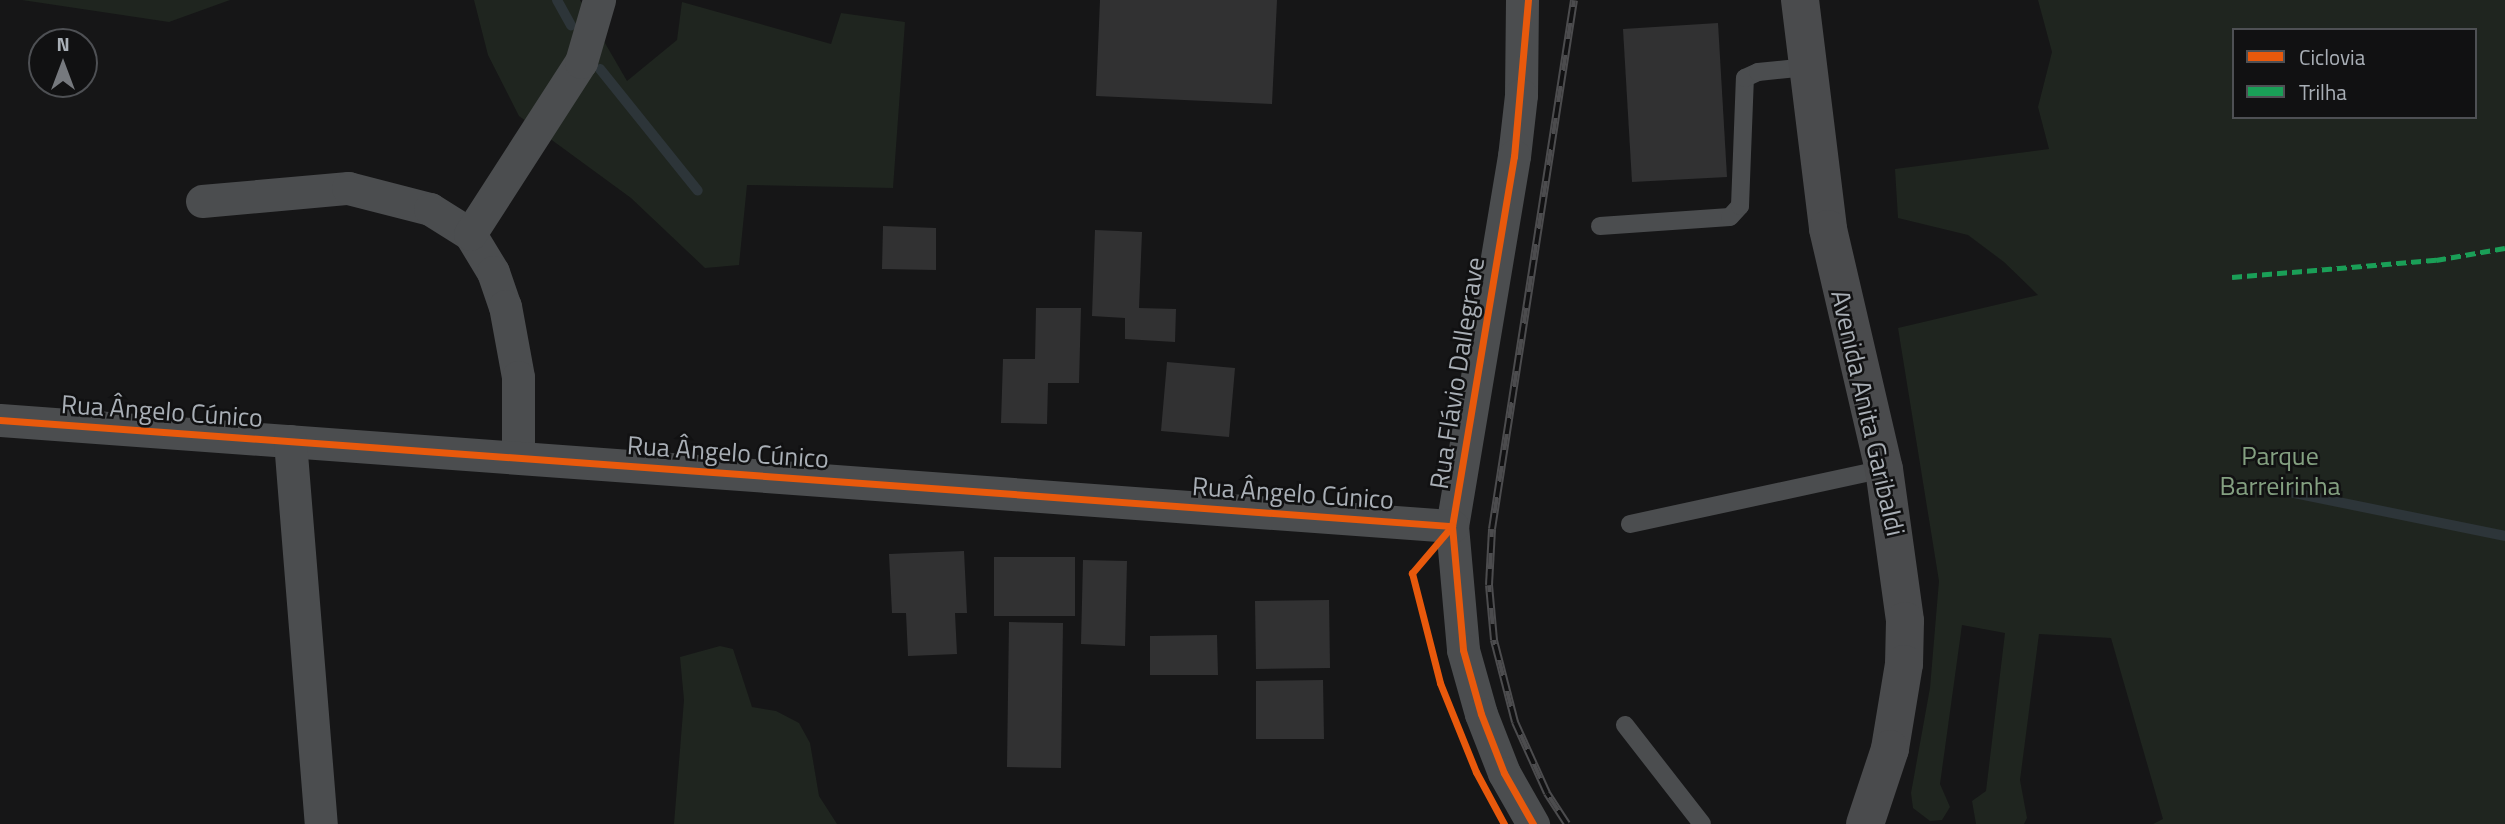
<!DOCTYPE html>
<html>
<head>
<meta charset="utf-8">
<style>
  body { margin:0 }
  #map { position:relative; width:2505px; height:824px; overflow:hidden; background:#161617; font-family:"Titillium Web",sans-serif }
  div>[style] { position:absolute }
  .green>* { inset:0; background:#1f251f }
  .stream>* { height:10px; margin:-5px; padding:0 5px; transform-origin:5px; border-radius:5px; background:#2d3539 }
  .building>* { inset:0; background:#313132 }
  .service>* { height:18px; margin:-9px; padding:0 9px; transform-origin:9px; border-radius:9px; background:#4b4d4f }
  .minor>* { height:33px; margin:-16.5px; padding:0 16.5px; transform-origin:16.5px; border-radius:16.5px; background:#4b4d4f }
  .secondary>* { height:38px; margin:-19px; padding:0 19px; transform-origin:19px; border-radius:19px; background:#4a4b4d }
  .rail>* { height:8px; margin-top:-4px; transform-origin:0; background:repeating-linear-gradient(90deg,#111112 0 16px,#4c4c4e 0 32px); box-sizing:border-box; border-block:2px solid #4c4c4e }
  .quiet>* { height:5px; margin-top:-2.5px; transform-origin:0; background:repeating-linear-gradient(90deg,#1a9f57 0 10px,transparent 0 15px) }
  .cycleway>* { height:7px; margin:-3.5px; padding:0 3.5px; transform-origin:3.5px; border-radius:3.5px; background:#e8590c }
  span { translate:-50% -50%; white-space:nowrap; text-align:center; line-height:1.15; -webkit-text-stroke:5px #111112; paint-order:stroke }
  .street-label { font-size:26px; color:#a9afb6 }
  .park-label { font-size:26px; color:#84a081 }
  .legend { position:absolute; left:2232px; top:28px; width:245px; height:91px; box-sizing:border-box; background:#111112; border:2px solid #4e5054; margin:0; padding:9px 12px; list-style:none; font-size:21px; color:#a9afb6 }
  .legend li { display:flex; align-items:center; gap:14px; height:35px }
  .legend b { width:35px; border:2px solid #4e5054 }
  .north { position:absolute; left:28px; top:28px; width:70px; height:70px; box-sizing:border-box; background:#111112; border:2px solid #4e5054; border-radius:50%; rotate:0deg; font-size:19px; font-weight:700; line-height:28px; text-align:center; color:#a9afb6 }
  .north::after { content:''; display:block; margin:auto; width:24px; height:32px; background:#76797e; clip-path:polygon(50% 0,100% 100%,50% 72%,0 100%) }
</style>
</head>
<body>
<div id="map">
  <div class="green">
    <div style="clip-path:polygon(22px 0,230px 0,169px 22px)"></div>
    <div style="clip-path:polygon(474px 0,580px 0,627px 81px,677px 40px,682px 2px,831px 44px,841px 13px,905px 22px,893px 188px,747px 185px,739px 265px,705px 268px,631px 198px,519px 116px,488px 55px)"></div>
    <div style="clip-path:polygon(evenodd,2038px 0,2505px 0,2505px 824px,2153px 824px,2163px 819px,2111px 638px,2039px 634px,2020px 780px,2027px 818px,2024px 824px,1976px 824px,1972px 801px,1986px 791px,2005px 633px,1962px 625px,1940px 784px,1950px 807px,1942px 820px,1930px 821px,1913px 808px,1911px 793px,1930px 688px,1939px 581px,1898px 328px,2038px 295px,2004px 262px,1968px 235px,1898px 218px,1895px 169px,2049px 149px,2038px 107px,2052px 52px,2038px 0,2234px 30px,2475px 30px,2475px 117px,2234px 117px,2234px 30px)"></div>
    <div style="clip-path:polygon(720px 646px,733px 649px,752px 707px,776px 711px,799px 723px,810px 743px,819px 796px,837px 824px,674px 824px,684px 700px,680px 657px)"></div>
  </div>
  <div class="stream">
    <div style="left:557px;top:0;width:29px;rotate:61deg"></div>
    <div style="left:600px;top:69px;width:156px;rotate:51.2deg"></div>
    <div style="left:2284px;top:491px;width:226px;rotate:11.5deg"></div>
  </div>
  <div class="building">
    <div style="clip-path:polygon(1100px 0,1277px 0,1272px 104px,1096px 96px)"></div>
    <div style="clip-path:polygon(1718px 23px,1727px 177px,1632px 182px,1623px 29px)"></div>
    <div style="clip-path:polygon(883px 226px,936px 228px,936px 270px,882px 269px)"></div>
    <div style="clip-path:polygon(1095px 230px,1142px 232px,1139px 308px,1176px 309px,1175px 342px,1125px 339px,1125px 318px,1092px 316px)"></div>
    <div style="clip-path:polygon(1036px 308px,1081px 308px,1079px 383px,1048px 383px,1047px 424px,1001px 423px,1003px 359px,1035px 359px)"></div>
    <div style="clip-path:polygon(1167px 362px,1235px 368px,1229px 437px,1161px 431px)"></div>
    <div style="clip-path:polygon(964px 551px,967px 613px,955px 613px,957px 654px,908px 656px,906px 613px,892px 613px,889px 554px)"></div>
    <div style="clip-path:polygon(994px 557px,1075px 557px,1075px 616px,994px 616px)"></div>
    <div style="clip-path:polygon(1083px 560px,1127px 561px,1125px 646px,1081px 644px)"></div>
    <div style="clip-path:polygon(1329px 600px,1330px 668px,1256px 669px,1255px 601px)"></div>
    <div style="clip-path:polygon(1009px 622px,1063px 623px,1061px 768px,1007px 767px)"></div>
    <div style="clip-path:polygon(1217px 635px,1218px 675px,1150px 675px,1150px 636px)"></div>
    <div style="clip-path:polygon(1323px 680px,1324px 739px,1256px 739px,1256px 681px)"></div>
  </div>
  <div class="service">
    <div style="left:1600px;top:226px;width:130px;rotate:-4deg"></div>
    <div style="left:1730px;top:217px;width:15px;rotate:-48deg"></div>
    <div style="left:1740px;top:206px;width:128px;rotate:-87.8deg"></div>
    <div style="left:1745px;top:78px;width:14px;rotate:-25deg"></div>
    <div style="left:1758px;top:72px;width:49px;rotate:-5.8deg"></div>
    <div style="left:1630px;top:524px;width:260px;rotate:-12.2deg"></div>
    <div style="left:1625px;top:725px;width:125px;rotate:52.1deg"></div>
  </div>
  <div class="minor">
    <div style="left:1522px;top:0;width:95px;rotate:90.6deg"></div>
    <div style="left:1521px;top:95px;width:61px;rotate:96.5deg"></div>
    <div style="left:1514px;top:156px;width:375px;rotate:99.5deg"></div>
    <div style="left:1452px;top:526px;width:124px;rotate:84.9deg"></div>
    <div style="left:1463px;top:650px;width:66px;rotate:74.3deg"></div>
    <div style="left:1481px;top:714px;width:63px;rotate:68.7deg"></div>
    <div style="left:1504px;top:773px;width:59px;rotate:60.4deg"></div>
    <div style="left:202px;top:201px;width:147px;rotate:-5.1deg"></div>
    <div style="left:348px;top:188px;width:85px;rotate:14.4deg"></div>
    <div style="left:430px;top:209px;width:47px;rotate:32deg"></div>
    <div style="left:470px;top:234px;width:44px;rotate:58.8deg"></div>
    <div style="left:493px;top:272px;width:36px;rotate:71deg"></div>
    <div style="left:505px;top:306px;width:72px;rotate:79.6deg"></div>
    <div style="left:518px;top:377px;width:80px;rotate:90deg"></div>
    <div style="left:470px;top:234px;width:205px;rotate:-57.2deg"></div>
    <div style="left:581px;top:62px;width:65px;rotate:-73.8deg"></div>
    <div style="left:0;top:420px;width:1456px;rotate:4.18deg"></div>
    <div style="left:290px;top:441px;width:384px;rotate:85.4deg"></div>
  </div>
  <div class="secondary">
    <div style="left:1800px;top:0;width:231px;rotate:83deg"></div>
    <div style="left:1828px;top:229px;width:246px;rotate:76.9deg"></div>
    <div style="left:1884px;top:469px;width:153px;rotate:82.1deg"></div>
    <div style="left:1905px;top:621px;width:43px;rotate:91.3deg"></div>
    <div style="left:1904px;top:664px;width:86px;rotate:99.4deg"></div>
    <div style="left:1890px;top:749px;width:79px;rotate:108.4deg"></div>
  </div>
  <div class="rail">
    <div style="left:1567px;top:824px;width:37px;rotate:-123deg"></div>
    <div style="left:1547px;top:793px;width:78px;rotate:-114.3deg"></div>
    <div style="left:1515px;top:722px;width:85px;rotate:-104.4deg"></div>
    <div style="left:1494px;top:640px;width:55px;rotate:-95.2deg"></div>
    <div style="left:1489px;top:585px;width:56px;rotate:-86.9deg"></div>
    <div style="left:1492px;top:529px;width:535px;rotate:-81.19deg"></div>
  </div>
  <div class="quiet">
    <div style="left:2232px;top:277px;width:205px;rotate:-4.8deg"></div>
    <div style="left:2436px;top:260px;width:70px;rotate:-9.9deg"></div>
  </div>
  <div class="cycleway">
    <div style="left:1528px;top:0;width:157px;rotate:95.1deg"></div>
    <div style="left:1514px;top:156px;width:375px;rotate:99.5deg"></div>
    <div style="left:1452px;top:526px;width:124px;rotate:84.9deg"></div>
    <div style="left:1463px;top:650px;width:66px;rotate:74.3deg"></div>
    <div style="left:1481px;top:714px;width:63px;rotate:68.7deg"></div>
    <div style="left:1504px;top:773px;width:59px;rotate:60.4deg"></div>
    <div style="left:0;top:420px;width:1456px;rotate:4.18deg"></div>
    <div style="left:1452px;top:526px;width:62px;rotate:130.4deg"></div>
    <div style="left:1412px;top:573px;width:114px;rotate:75.7deg"></div>
    <div style="left:1440px;top:683px;width:96px;rotate:68deg"></div>
    <div style="left:1476px;top:772px;width:59px;rotate:61.7deg"></div>
  </div>
  <div class="street-label">
    <span style="left:1457px;top:373px;rotate:-81deg">Rua Flávio Dallegrave</span>
    <span style="left:162px;top:411px;rotate:4deg">Rua Ângelo Cúnico</span>
    <span style="left:1868px;top:413px;rotate:77deg">Avenida Anita Garibaldi</span>
    <span style="left:728px;top:452px;rotate:4deg">Rua Ângelo Cúnico</span>
    <span style="left:1293px;top:493px;rotate:4deg">Rua Ângelo Cúnico</span>
  </div>
  <div class="park-label">
    <span style="left:2280px;top:471px">Parque<br>Barreirinha</span>
  </div>
  <ul class="legend">
  <li><b style="height:9px;background:#e8590c"></b>Ciclovia</li>
  <li><b style="height:9px;background:#1a9f57"></b>Trilha</li>
  </ul>
  <div class="north">N</div>
</div>
</body>
</html>
